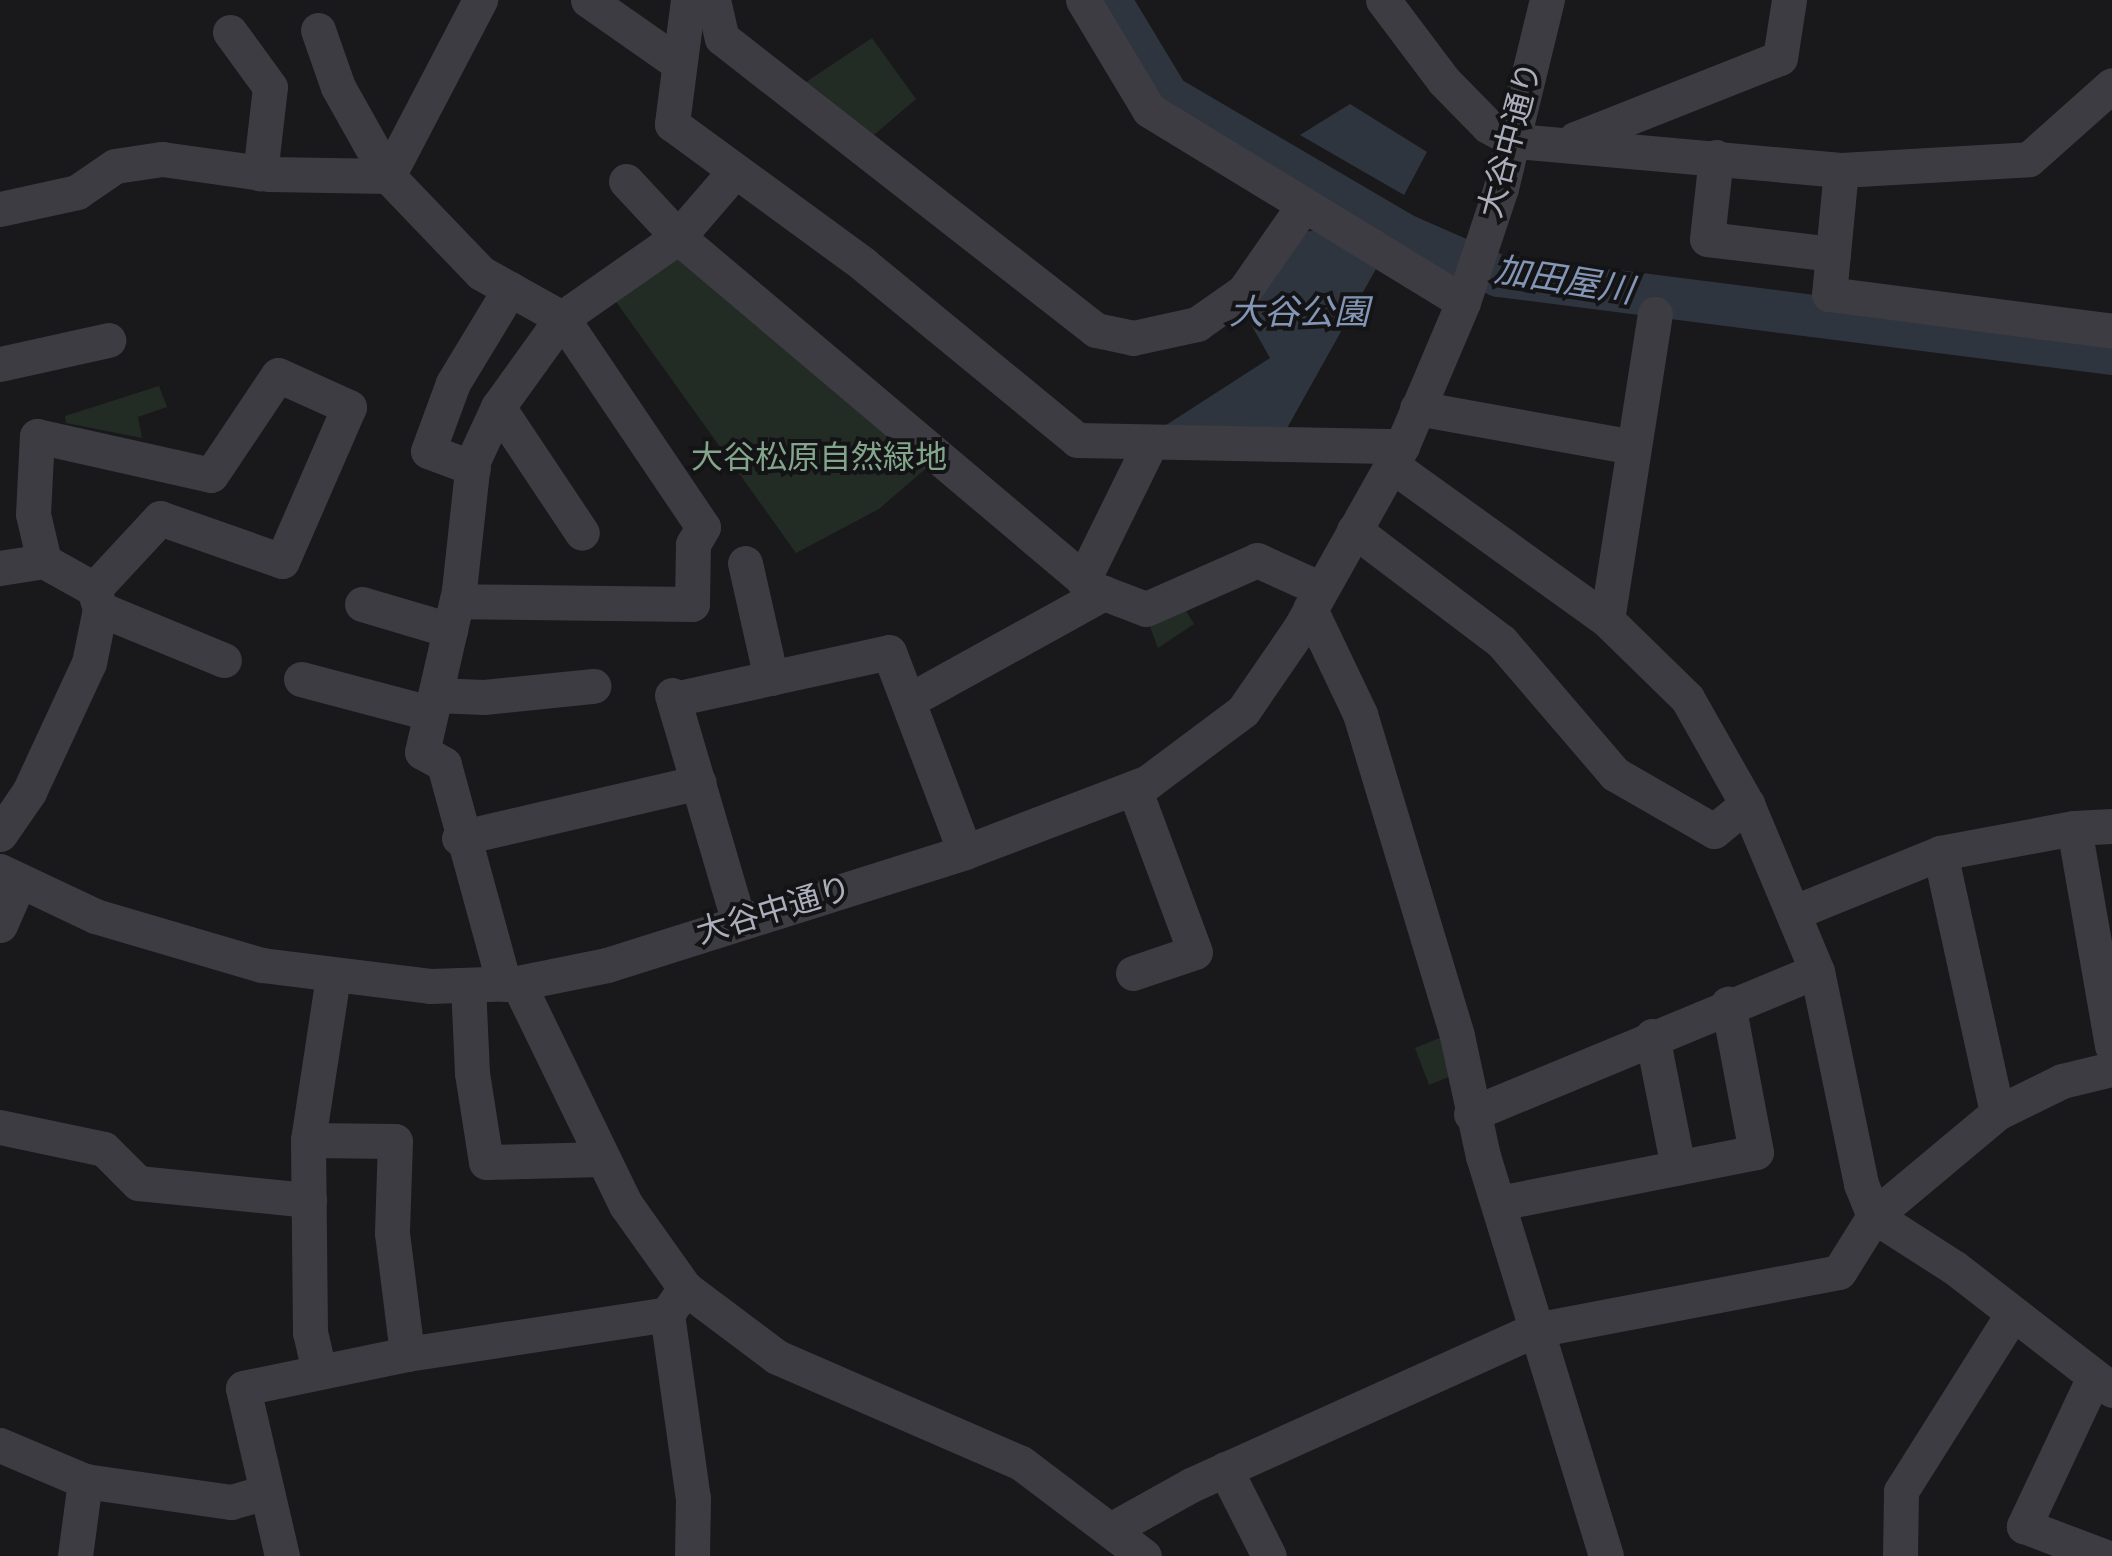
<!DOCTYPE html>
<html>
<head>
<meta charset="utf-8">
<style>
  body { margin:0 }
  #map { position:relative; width:2112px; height:1556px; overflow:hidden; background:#19191b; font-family:"Nunito Sans","Noto Sans JP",sans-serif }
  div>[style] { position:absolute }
  .green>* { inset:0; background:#232b25 }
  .water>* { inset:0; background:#2f353f }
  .river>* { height:42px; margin:-21px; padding:0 21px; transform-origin:21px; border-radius:21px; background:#2f353f }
  .minor>* { height:35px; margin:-17.5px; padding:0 17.5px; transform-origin:17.5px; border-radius:17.5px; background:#3c3c42 }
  span { translate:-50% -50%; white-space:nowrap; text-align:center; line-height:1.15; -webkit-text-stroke:8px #141416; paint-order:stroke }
  .street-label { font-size:32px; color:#acaebb }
  .park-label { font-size:32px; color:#83a58b }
  .water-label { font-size:35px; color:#8496b5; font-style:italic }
</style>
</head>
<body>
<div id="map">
  <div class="green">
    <div style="clip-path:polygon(872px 38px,916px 99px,868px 140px,800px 86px)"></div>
    <div style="clip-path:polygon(676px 244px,931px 464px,879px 509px,796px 553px,609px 292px)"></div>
    <div style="clip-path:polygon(159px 386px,167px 407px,138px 417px,142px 438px,66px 423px,65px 416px)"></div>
    <div style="clip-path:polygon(1180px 601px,1194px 624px,1158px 648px,1146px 616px)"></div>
    <div style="clip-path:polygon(1444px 1036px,1456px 1074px,1429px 1085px,1415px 1048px)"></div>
  </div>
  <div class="water">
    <div style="clip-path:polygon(1350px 104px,1427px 152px,1404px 195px,1300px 135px)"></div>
    <div style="clip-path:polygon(1320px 230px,1377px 267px,1286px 430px,1160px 429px,1270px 358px,1243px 310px,1302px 232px)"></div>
  </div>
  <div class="river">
    <div style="left:1110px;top:0;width:112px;rotate:58.9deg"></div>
    <div style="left:1168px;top:96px;width:275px;rotate:30.4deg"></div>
    <div style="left:1405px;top:235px;width:103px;rotate:23.6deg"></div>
    <div style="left:1499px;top:276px;width:618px;rotate:7.25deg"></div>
  </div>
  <div class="minor">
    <div style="left:588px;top:0;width:108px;rotate:34.9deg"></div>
    <div style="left:688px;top:0;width:125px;rotate:97.4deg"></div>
    <div style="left:672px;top:124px;width:237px;rotate:36.2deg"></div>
    <div style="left:863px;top:264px;width:277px;rotate:39.4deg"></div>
    <div style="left:1077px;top:440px;width:325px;rotate:1.1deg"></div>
    <div style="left:713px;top:0;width:39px;rotate:77deg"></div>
    <div style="left:722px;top:38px;width:474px;rotate:38deg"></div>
    <div style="left:1096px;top:330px;width:38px;rotate:12deg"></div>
    <div style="left:1133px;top:338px;width:66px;rotate:-12.3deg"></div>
    <div style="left:1197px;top:324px;width:57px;rotate:-35.1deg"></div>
    <div style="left:1244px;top:291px;width:103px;rotate:-55.2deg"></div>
    <div style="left:1083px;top:0;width:128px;rotate:59deg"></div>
    <div style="left:1149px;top:110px;width:368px;rotate:31.4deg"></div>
    <div style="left:1383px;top:0;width:101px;rotate:53deg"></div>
    <div style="left:1444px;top:81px;width:63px;rotate:45.6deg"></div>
    <div style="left:1488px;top:126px;width:32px;rotate:28deg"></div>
    <div style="left:1516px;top:141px;width:326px;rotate:5.1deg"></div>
    <div style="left:1841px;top:170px;width:188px;rotate:-3.3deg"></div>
    <div style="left:2029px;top:159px;width:111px;rotate:-41.7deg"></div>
    <div style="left:318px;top:30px;width:60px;rotate:70.7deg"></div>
    <div style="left:338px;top:87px;width:102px;rotate:60.7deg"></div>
    <div style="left:388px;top:176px;width:199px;rotate:-62.4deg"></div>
    <div style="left:230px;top:32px;width:68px;rotate:54deg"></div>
    <div style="left:270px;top:87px;width:87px;rotate:96.6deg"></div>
    <div style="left:1575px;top:139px;width:220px;rotate:-21.6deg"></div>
    <div style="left:1780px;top:58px;width:59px;rotate:-81.2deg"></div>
    <div style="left:1716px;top:157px;width:82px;rotate:96.3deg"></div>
    <div style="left:1707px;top:239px;width:127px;rotate:6.8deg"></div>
    <div style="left:1841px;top:170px;width:125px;rotate:95.5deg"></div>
    <div style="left:1829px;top:294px;width:285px;rotate:7.4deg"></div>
    <div style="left:626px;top:181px;width:76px;rotate:47.1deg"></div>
    <div style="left:678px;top:237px;width:547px;rotate:40.18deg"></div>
    <div style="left:1096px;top:590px;width:53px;rotate:20.8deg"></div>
    <div style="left:1146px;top:609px;width:121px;rotate:-23.8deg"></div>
    <div style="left:1257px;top:560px;width:70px;rotate:24.4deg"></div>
    <div style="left:0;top:209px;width:79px;rotate:-12.4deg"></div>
    <div style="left:77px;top:192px;width:46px;rotate:-34.4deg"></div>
    <div style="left:115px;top:166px;width:48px;rotate:-8.5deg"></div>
    <div style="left:162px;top:159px;width:108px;rotate:8deg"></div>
    <div style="left:269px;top:174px;width:119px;rotate:1deg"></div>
    <div style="left:388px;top:176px;width:134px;rotate:46.2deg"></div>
    <div style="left:481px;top:273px;width:93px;rotate:29.1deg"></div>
    <div style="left:562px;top:318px;width:252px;rotate:56deg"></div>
    <div style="left:703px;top:527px;width:20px;rotate:120deg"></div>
    <div style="left:693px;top:544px;width:60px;rotate:91deg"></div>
    <div style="left:692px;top:604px;width:235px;rotate:-179.3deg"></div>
    <div style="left:0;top:364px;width:111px;rotate:-12.5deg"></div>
    <div style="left:498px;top:407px;width:151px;rotate:56.3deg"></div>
    <div style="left:1417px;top:408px;width:220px;rotate:10.2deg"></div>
    <div style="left:1390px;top:464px;width:267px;rotate:35.7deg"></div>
    <div style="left:1607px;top:620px;width:112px;rotate:44.3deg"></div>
    <div style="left:1687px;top:698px;width:122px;rotate:60.5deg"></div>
    <div style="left:1747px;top:804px;width:181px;rotate:67.3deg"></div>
    <div style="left:1817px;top:971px;width:217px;rotate:78.3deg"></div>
    <div style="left:1861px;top:1184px;width:35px;rotate:68deg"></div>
    <div style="left:1874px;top:1216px;width:96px;rotate:32.7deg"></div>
    <div style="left:1955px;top:1268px;width:199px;rotate:37.8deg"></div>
    <div style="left:473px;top:468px;width:48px;rotate:-159.3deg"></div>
    <div style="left:428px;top:451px;width:72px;rotate:-69.8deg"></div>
    <div style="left:453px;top:383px;width:110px;rotate:-58.8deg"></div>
    <div style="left:1354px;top:530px;width:184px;rotate:37.1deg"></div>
    <div style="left:1501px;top:641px;width:175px;rotate:49.4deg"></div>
    <div style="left:1615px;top:774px;width:114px;rotate:29.9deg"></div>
    <div style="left:1714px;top:831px;width:43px;rotate:-39.3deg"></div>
    <div style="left:745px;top:563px;width:118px;rotate:77.3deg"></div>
    <div style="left:0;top:568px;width:45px;rotate:-9deg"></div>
    <div style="left:1083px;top:580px;width:152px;rotate:-63.8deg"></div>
    <div style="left:362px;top:604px;width:92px;rotate:16.5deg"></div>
    <div style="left:100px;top:609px;width:134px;rotate:22.4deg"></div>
    <div style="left:1310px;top:609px;width:116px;rotate:64.5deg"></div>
    <div style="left:1360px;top:714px;width:336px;rotate:73.2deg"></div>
    <div style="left:1457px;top:1036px;width:123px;rotate:77.8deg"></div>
    <div style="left:1483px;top:1156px;width:418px;rotate:72.9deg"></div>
    <div style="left:1607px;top:620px;width:310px;rotate:-81.1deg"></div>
    <div style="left:301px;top:679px;width:133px;rotate:14.8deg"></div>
    <div style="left:435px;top:695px;width:49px;rotate:2.3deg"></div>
    <div style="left:484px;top:697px;width:110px;rotate:-5.8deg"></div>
    <div style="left:672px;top:695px;width:237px;rotate:73.6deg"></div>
    <div style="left:674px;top:699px;width:220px;rotate:-12.3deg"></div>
    <div style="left:889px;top:652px;width:214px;rotate:69.2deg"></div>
    <div style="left:908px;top:701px;width:224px;rotate:-28.9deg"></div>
    <div style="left:2112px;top:826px;width:38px;rotate:177deg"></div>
    <div style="left:2074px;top:828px;width:221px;rotate:80.1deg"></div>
    <div style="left:0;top:834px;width:51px;rotate:-55.4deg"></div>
    <div style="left:29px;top:792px;width:142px;rotate:-65.1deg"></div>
    <div style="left:89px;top:663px;width:55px;rotate:-78.5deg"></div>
    <div style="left:100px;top:609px;width:21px;rotate:-107deg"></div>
    <div style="left:94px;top:589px;width:57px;rotate:-150.8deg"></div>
    <div style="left:44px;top:561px;width:48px;rotate:-103.2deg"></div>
    <div style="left:33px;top:514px;width:78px;rotate:-87.1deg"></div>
    <div style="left:37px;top:436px;width:178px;rotate:12.6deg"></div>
    <div style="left:211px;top:475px;width:120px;rotate:-56.2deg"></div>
    <div style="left:278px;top:375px;width:78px;rotate:24.3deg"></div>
    <div style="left:349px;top:407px;width:168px;rotate:113.5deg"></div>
    <div style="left:282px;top:561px;width:129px;rotate:-160.6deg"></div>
    <div style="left:160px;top:518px;width:97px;rotate:132.9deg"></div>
    <div style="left:459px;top:838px;width:246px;rotate:-13.1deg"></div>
    <div style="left:1940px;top:853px;width:266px;rotate:77.6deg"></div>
    <div style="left:0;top:871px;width:105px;rotate:25.3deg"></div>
    <div style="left:95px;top:916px;width:174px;rotate:16.4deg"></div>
    <div style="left:262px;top:965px;width:169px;rotate:7.1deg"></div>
    <div style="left:430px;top:986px;width:88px;rotate:-2deg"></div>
    <div style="left:518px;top:983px;width:91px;rotate:-11.4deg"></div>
    <div style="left:607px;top:965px;width:375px;rotate:-17.5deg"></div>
    <div style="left:965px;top:852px;width:196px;rotate:-20.9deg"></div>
    <div style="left:1148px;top:782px;width:119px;rotate:-36.8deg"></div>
    <div style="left:1243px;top:711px;width:101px;rotate:-55.5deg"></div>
    <div style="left:1300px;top:628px;width:209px;rotate:-60.7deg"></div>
    <div style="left:1402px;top:446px;width:156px;rotate:-67deg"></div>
    <div style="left:1463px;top:302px;width:120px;rotate:-71.6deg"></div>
    <div style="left:1501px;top:188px;width:194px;rotate:-76.3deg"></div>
    <div style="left:1795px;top:912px;width:157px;rotate:-22.1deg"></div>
    <div style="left:1940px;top:853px;width:136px;rotate:-10.6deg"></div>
    <div style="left:0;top:925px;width:45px;rotate:-66.3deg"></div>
    <div style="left:1133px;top:973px;width:65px;rotate:-18.7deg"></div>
    <div style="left:1195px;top:952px;width:175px;rotate:-110.4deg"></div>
    <div style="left:518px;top:983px;width:247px;rotate:64.1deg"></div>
    <div style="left:626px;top:1205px;width:102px;rotate:54.6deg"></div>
    <div style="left:685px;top:1288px;width:115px;rotate:36.9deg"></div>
    <div style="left:777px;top:1357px;width:266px;rotate:23.5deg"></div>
    <div style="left:1021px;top:1463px;width:154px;rotate:37.1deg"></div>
    <div style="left:504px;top:984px;width:228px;rotate:-105.3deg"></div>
    <div style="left:444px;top:764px;width:25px;rotate:-151deg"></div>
    <div style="left:422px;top:752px;width:166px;rotate:-77.1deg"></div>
    <div style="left:459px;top:590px;width:130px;rotate:-83.8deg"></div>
    <div style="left:473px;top:461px;width:60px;rotate:-65.2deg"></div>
    <div style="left:498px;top:407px;width:110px;rotate:-54.3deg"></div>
    <div style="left:562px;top:318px;width:141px;rotate:-34.9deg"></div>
    <div style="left:678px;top:237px;width:86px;rotate:-49.3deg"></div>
    <div style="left:468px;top:985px;width:88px;rotate:87.4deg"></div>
    <div style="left:472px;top:1073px;width:90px;rotate:81.1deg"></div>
    <div style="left:486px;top:1162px;width:116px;rotate:-1.5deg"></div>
    <div style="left:1652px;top:1036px;width:134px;rotate:78.8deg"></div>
    <div style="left:1471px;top:1114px;width:374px;rotate:-22.5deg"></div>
    <div style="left:0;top:1127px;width:106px;rotate:11.9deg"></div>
    <div style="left:104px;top:1149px;width:48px;rotate:45deg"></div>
    <div style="left:138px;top:1183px;width:172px;rotate:5.7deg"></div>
    <div style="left:308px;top:1140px;width:87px;rotate:0.7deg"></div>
    <div style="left:395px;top:1141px;width:92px;rotate:91.9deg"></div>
    <div style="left:392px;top:1233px;width:122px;rotate:82.9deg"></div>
    <div style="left:1499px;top:1203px;width:262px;rotate:-11.2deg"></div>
    <div style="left:1756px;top:1152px;width:151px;rotate:-100.7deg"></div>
    <div style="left:667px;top:1314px;width:186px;rotate:82deg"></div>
    <div style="left:693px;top:1498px;width:58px;rotate:91deg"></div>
    <div style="left:319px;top:1371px;width:39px;rotate:-103deg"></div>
    <div style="left:310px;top:1333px;width:193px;rotate:-90.6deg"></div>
    <div style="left:308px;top:1140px;width:165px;rotate:-81.3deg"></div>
    <div style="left:2094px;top:1377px;width:165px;rotate:115.2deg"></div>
    <div style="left:2024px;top:1526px;width:85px;rotate:20.8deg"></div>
    <div style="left:0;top:1445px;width:92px;rotate:23deg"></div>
    <div style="left:85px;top:1481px;width:148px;rotate:8.2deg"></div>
    <div style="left:231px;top:1502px;width:37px;rotate:-16deg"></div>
    <div style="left:1225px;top:1469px;width:97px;rotate:63.2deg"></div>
    <div style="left:1112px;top:1529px;width:90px;rotate:-29.1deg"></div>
    <div style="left:1191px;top:1485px;width:377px;rotate:-24.3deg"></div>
    <div style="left:1535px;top:1330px;width:309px;rotate:-10.8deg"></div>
    <div style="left:1839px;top:1272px;width:66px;rotate:-58deg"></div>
    <div style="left:1874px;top:1216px;width:160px;rotate:-39.9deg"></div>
    <div style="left:1997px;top:1113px;width:72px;rotate:-26.2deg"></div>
    <div style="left:2062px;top:1081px;width:51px;rotate:-13.5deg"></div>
    <div style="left:75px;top:1556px;width:76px;rotate:-82.4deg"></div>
    <div style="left:282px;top:1556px;width:172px;rotate:-103.1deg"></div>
    <div style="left:243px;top:1388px;width:167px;rotate:-11.7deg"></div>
    <div style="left:407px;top:1354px;width:263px;rotate:-8.7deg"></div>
    <div style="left:667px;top:1314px;width:32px;rotate:-55deg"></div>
    <div style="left:1900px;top:1556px;width:65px;rotate:-89.1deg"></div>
    <div style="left:1901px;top:1491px;width:208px;rotate:-57.8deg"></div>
  </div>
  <div class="street-label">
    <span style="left:1511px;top:140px;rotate:-75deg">大谷中通り</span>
    <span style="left:774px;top:911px;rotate:-17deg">大谷中通り</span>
  </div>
  <div class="park-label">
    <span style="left:819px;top:458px">大谷松原自然緑地</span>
  </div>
  <div class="water-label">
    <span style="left:1564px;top:281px;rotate:9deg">加田屋川</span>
    <span style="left:1299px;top:313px">大谷公園</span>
  </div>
</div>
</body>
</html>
